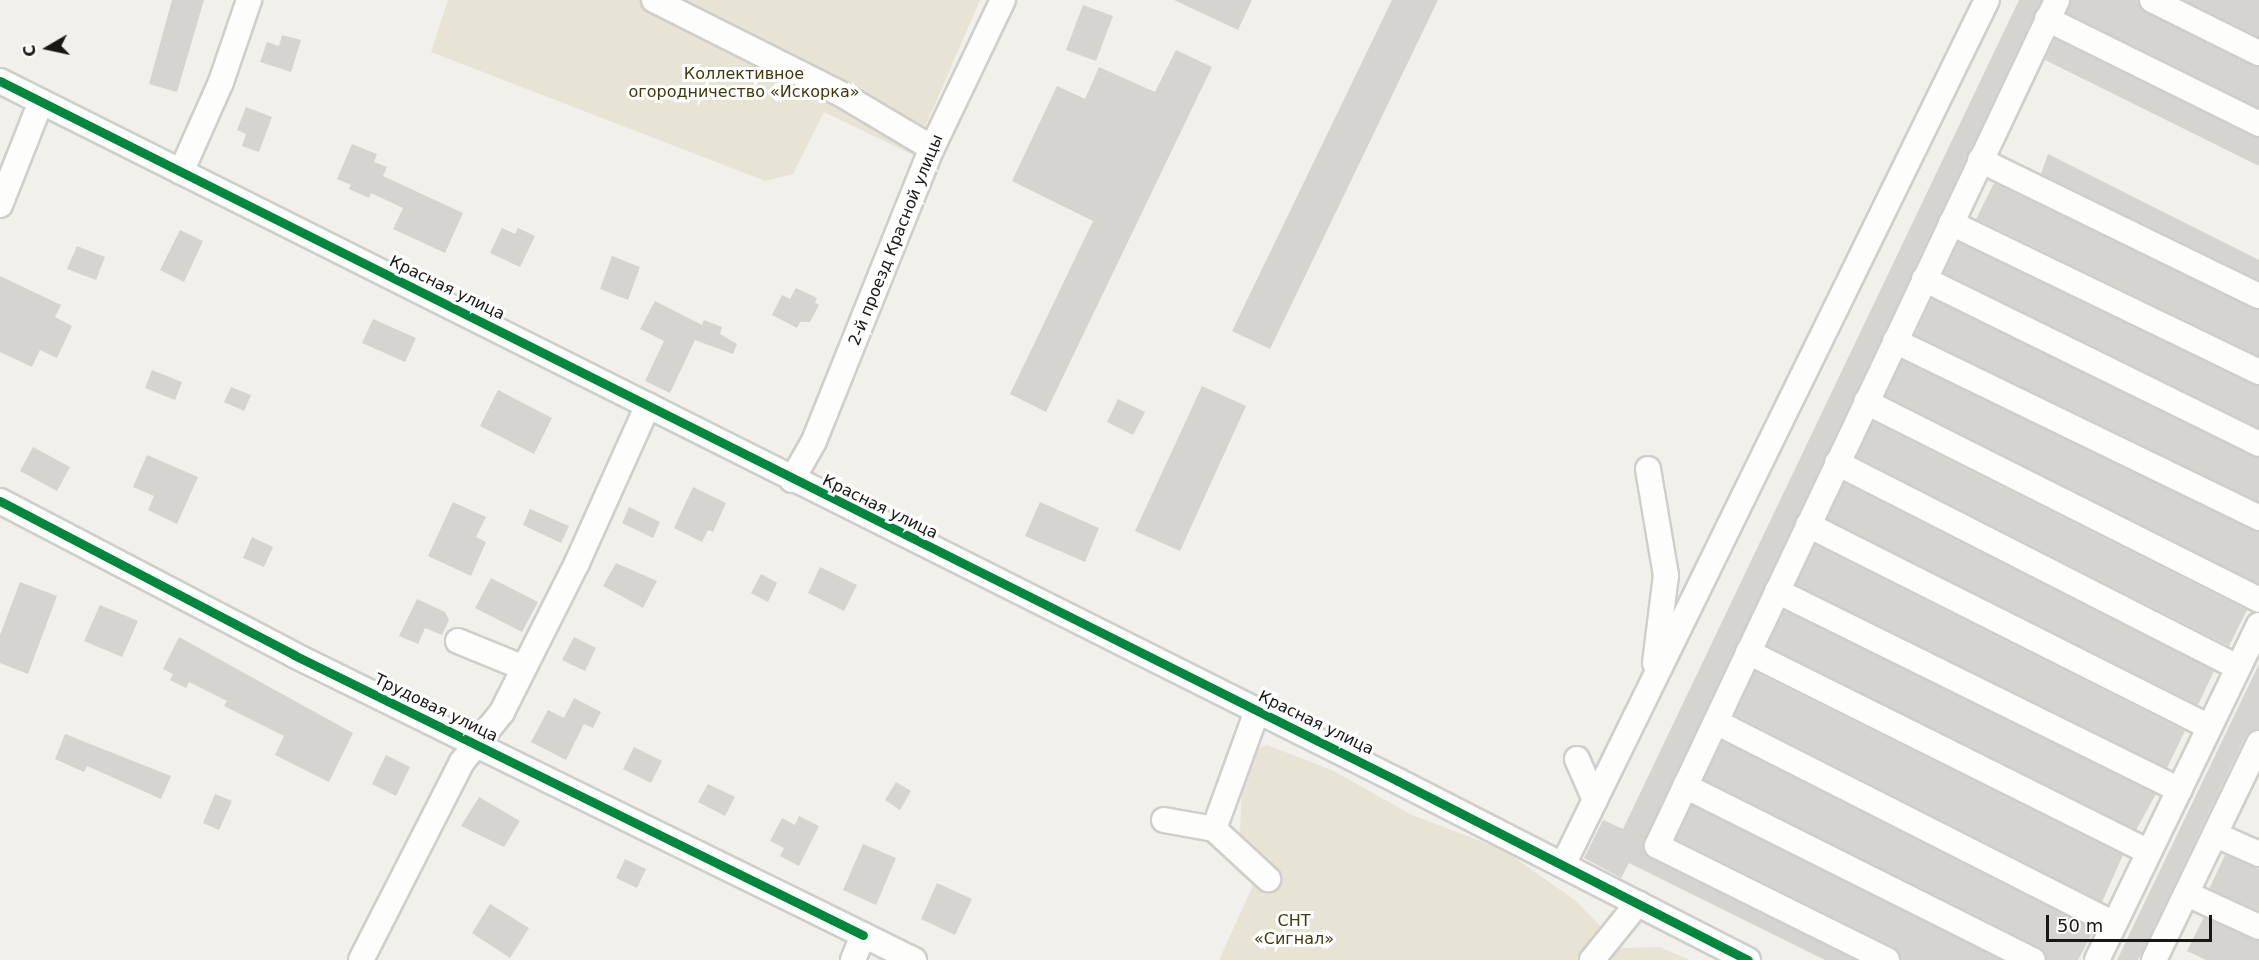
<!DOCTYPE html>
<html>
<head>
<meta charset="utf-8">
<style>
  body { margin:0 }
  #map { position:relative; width:2259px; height:960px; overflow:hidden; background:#f1f0ea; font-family:"DejaVu Sans",sans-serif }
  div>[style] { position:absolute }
  .green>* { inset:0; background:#e8e4d5 }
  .building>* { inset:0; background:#d6d4d0 }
  .roads { filter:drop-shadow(2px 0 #cfceca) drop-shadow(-2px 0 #cfceca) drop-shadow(0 2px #cfceca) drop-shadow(0 -2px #cfceca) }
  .minor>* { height:24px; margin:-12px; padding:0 12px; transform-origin:12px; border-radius:12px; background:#fdfdfc }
  .cycleway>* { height:9px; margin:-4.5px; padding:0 4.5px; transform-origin:4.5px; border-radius:4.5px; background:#00873e }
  span { translate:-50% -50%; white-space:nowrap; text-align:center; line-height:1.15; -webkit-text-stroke:6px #fff; paint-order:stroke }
  .park-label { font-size:16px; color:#41390c }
  .street-label { font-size:16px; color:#181714 }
  .north { position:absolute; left:18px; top:18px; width:60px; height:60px; -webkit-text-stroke:4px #fff; paint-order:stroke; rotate:261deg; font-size:16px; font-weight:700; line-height:24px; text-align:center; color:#181714 }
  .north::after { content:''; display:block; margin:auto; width:21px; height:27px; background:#181714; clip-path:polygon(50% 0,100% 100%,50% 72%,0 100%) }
  .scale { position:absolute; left:2046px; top:915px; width:166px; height:27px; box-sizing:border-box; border:3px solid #181714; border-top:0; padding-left:8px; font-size:18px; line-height:21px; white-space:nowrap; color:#181714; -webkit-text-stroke:4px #fff; paint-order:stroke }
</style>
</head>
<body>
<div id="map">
  <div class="green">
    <div style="clip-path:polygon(448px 0,980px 0,913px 155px,824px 112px,793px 174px,765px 181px,431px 52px)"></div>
    <div style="clip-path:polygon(1267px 745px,1332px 770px,1412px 815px,1504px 850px,1576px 901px,1622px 948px,1660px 947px,1690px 960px,1219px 960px,1255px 881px,1240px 833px,1243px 754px)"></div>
  </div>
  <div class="building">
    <div style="clip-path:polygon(172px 0,204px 0,177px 92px,149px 84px)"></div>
    <div style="clip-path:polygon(1174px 0,1252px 0,1238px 30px)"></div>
    <div style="clip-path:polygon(1392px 0,1438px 0,1270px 349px,1232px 331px)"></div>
    <div style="clip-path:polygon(2019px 0,2041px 0,1644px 840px,1645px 853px,1651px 859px,1855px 960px,1825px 960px,1629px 863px,1621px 878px,1584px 858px,1603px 820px,1623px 829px)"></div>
    <div style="clip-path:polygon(2071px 0,2138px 0,2146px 13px,2259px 67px,2259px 108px,2067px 13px)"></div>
    <div style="clip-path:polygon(2184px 0,2259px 0,2259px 37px)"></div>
    <div style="clip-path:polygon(1083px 5px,1113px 16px,1096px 61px,1066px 50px)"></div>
    <div style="clip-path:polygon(282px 35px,301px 40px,291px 72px,260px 62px,267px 42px,279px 46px)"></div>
    <div style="clip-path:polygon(2055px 39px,2259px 138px,2259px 166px,2045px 60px)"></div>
    <div style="clip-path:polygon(1176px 50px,1212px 67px,1046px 412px,1010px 394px,1093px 221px,1012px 181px,1057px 86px,1085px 99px,1099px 67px,1155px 92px)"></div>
    <div style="clip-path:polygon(246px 107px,272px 117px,259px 152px,242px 146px,246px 134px,237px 130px)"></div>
    <div style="clip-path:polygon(352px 144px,377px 154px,374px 162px,387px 167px,383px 176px,463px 213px,445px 253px,393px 229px,403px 208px,371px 193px,369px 198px,349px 189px,351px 185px,337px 179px)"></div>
    <div style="clip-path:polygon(2048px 154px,2259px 260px,2259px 280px,2041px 174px)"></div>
    <div style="clip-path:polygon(1994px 183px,2259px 310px,2259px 356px,1976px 219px)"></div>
    <div style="clip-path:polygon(502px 228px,515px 234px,518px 228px,535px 236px,520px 267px,490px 253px)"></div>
    <div style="clip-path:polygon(180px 230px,203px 241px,184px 282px,160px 270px)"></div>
    <div style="clip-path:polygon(1958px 242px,2259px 386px,2259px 428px,1944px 273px)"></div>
    <div style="clip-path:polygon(77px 246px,105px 257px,96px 280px,67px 269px)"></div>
    <div style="clip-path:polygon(612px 256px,640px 267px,628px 300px,600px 289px)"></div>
    <div style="clip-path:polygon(0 276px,61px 305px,55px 317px,72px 326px,57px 358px,40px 350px,32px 367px,0 352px)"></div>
    <div style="clip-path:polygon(796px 288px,817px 298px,815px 303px,819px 305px,810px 322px,800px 322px,797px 328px,772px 315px,782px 295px,790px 299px)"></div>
    <div style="clip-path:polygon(1932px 299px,2259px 458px,2259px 502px,1915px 335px)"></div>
    <div style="clip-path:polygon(655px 301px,702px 325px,704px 320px,722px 327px,720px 334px,737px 344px,733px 354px,695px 340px,670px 393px,645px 381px,664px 341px,640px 329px)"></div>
    <div style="clip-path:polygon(373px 319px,416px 338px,405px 362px,362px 343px)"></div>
    <div style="clip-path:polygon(1902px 360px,2259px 532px,2259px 584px,1886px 396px)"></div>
    <div style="clip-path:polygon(152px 370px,182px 382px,175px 400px,145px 388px)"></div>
    <div style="clip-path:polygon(1202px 386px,1246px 406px,1180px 551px,1135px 531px)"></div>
    <div style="clip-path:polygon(231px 387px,251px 395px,244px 411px,224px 402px)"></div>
    <div style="clip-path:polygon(498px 390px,552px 418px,534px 454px,480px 426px)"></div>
    <div style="clip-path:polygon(1118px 399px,1145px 412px,1133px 435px,1107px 422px)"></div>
    <div style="clip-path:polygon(1873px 422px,2247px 610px,2229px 646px,1857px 457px)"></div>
    <div style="clip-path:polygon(33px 447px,70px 467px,57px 491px,20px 471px)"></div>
    <div style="clip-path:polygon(147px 455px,198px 477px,177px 524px,148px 510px,154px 496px,133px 487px)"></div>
    <div style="clip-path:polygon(1844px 483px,2214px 671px,2198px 705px,1827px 519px)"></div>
    <div style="clip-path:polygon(693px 487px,726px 503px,713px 532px,708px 530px,702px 542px,674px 528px)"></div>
    <div style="clip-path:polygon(453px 502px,486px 517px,476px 537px,486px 542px,471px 576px,428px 556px)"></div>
    <div style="clip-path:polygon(1040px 502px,1099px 528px,1085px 562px,1025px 536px)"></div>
    <div style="clip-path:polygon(629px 507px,660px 522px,653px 538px,622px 523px)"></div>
    <div style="clip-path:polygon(530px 509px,569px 526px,561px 543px,523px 525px)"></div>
    <div style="clip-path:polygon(252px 537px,273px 547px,264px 567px,243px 558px)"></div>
    <div style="clip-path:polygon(1815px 545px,2185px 731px,2167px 768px,1796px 585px)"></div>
    <div style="clip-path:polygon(616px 563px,657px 581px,643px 608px,603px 586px)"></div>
    <div style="clip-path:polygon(820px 567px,857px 585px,844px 611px,808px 593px)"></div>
    <div style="clip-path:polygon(761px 574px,777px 583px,768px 602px,751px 593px)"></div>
    <div style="clip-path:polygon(491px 578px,538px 602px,522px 632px,475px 608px)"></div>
    <div style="clip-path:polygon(20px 582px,57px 596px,28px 674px,0 663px,0 635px)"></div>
    <div style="clip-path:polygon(417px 599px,445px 612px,449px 620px,442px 635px,425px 628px,418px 644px,399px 636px)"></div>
    <div style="clip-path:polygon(100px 605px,138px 621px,122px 657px,84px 641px)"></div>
    <div style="clip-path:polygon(1784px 610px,2156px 794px,2136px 830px,1767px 646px)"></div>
    <div style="clip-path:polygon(179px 637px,353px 733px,329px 782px,275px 755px,284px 736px,224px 706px,227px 701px,189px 682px,186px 688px,170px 680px,173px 674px,163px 669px)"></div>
    <div style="clip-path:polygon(574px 637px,596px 648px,585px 671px,562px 660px)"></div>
    <div style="clip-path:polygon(2259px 664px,2259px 729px,2246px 735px,2138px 960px,2117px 960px)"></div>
    <div style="clip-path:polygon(1755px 672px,2123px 855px,2102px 902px,1735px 715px)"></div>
    <div style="clip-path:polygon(574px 698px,601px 712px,593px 728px,584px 724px,566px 760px,531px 742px,548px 710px,564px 718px)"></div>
    <div style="clip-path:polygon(65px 734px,171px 776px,161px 799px,87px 766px,84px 772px,55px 759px)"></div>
    <div style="clip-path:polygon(1722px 741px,2094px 930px,2078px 960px,2047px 960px,2039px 947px,1704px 780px)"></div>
    <div style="clip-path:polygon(634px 747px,662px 761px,651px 783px,623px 769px)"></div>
    <div style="clip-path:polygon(386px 755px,410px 767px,396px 796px,372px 784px)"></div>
    <div style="clip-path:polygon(896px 782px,911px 791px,900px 810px,885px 800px)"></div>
    <div style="clip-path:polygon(708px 784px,735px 797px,725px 816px,698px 802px)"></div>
    <div style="clip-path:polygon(215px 794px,232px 801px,219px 830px,203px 823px)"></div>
    <div style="clip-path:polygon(479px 797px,520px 821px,504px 847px,461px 826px)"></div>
    <div style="clip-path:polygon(1692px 805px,2001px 960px,1901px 960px,1893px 947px,1676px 839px)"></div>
    <div style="clip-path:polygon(799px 816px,819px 826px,799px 866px,780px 856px,784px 848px,770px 841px,782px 818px,795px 825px)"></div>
    <div style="clip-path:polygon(863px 844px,896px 858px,876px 905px,843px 890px)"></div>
    <div style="clip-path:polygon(2225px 855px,2259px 869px,2259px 911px,2209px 889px)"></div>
    <div style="clip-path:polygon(625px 859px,646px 869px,637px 888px,616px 878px)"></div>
    <div style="clip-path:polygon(937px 883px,972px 899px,955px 935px,921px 919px)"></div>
    <div style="clip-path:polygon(490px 904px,529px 928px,510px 958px,472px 933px)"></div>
    <div style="clip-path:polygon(2204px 917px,2259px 941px,2259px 960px,2206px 960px,2187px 951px)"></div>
  </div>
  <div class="roads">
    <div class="minor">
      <div style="left:654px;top:0;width:209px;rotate:26.7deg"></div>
      <div style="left:841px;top:94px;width:106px;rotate:30.7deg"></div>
      <div style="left:2152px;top:0;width:119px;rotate:26.4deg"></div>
      <div style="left:2047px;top:19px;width:237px;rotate:26.3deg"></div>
      <div style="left:0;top:81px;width:1563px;rotate:26.6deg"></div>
      <div style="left:1398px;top:781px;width:393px;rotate:27.1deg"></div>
      <div style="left:1980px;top:160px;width:310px;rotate:26deg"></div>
      <div style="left:181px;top:172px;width:98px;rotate:-66deg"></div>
      <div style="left:221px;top:82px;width:87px;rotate:-71.1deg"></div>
      <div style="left:0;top:205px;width:109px;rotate:-68.4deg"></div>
      <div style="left:1951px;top:223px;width:342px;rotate:25.8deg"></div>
      <div style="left:1924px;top:279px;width:373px;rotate:26.2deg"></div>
      <div style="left:1895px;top:341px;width:405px;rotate:25.9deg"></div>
      <div style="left:1866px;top:402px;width:440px;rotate:26.7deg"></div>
      <div style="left:1837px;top:463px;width:450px;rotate:27deg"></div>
      <div style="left:1648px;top:469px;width:108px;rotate:80.4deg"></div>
      <div style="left:1666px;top:575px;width:89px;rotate:97.1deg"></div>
      <div style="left:792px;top:480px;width:45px;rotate:-60.6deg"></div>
      <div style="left:814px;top:441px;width:316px;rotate:-68.1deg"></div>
      <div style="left:932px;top:148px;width:164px;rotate:-64.4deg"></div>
      <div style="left:0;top:501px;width:332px;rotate:27.6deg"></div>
      <div style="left:294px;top:655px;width:691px;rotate:26.19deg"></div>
      <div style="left:1808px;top:525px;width:449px;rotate:26.7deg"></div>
      <div style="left:1777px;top:591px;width:449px;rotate:26.3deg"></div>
      <div style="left:458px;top:641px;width:71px;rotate:22.2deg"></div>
      <div style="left:1748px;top:652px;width:448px;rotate:26.5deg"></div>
      <div style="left:1716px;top:722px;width:446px;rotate:26.9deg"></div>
      <div style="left:1577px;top:759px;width:45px;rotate:66.3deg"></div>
      <div style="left:1685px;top:786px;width:389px;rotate:26.6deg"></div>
      <div style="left:1164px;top:820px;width:51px;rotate:10.2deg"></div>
      <div style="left:1214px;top:829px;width:74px;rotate:42.8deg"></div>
      <div style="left:1214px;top:829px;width:126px;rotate:-70deg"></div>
      <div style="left:2216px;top:835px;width:47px;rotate:23.8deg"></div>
      <div style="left:1563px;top:865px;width:963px;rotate:-63.89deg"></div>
      <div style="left:2187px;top:894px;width:79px;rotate:24.6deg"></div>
      <div style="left:361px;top:960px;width:222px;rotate:-63deg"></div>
      <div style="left:462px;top:762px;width:64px;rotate:-51.3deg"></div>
      <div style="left:502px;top:712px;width:167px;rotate:-63.3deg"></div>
      <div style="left:577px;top:563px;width:173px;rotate:-65.8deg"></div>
      <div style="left:853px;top:960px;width:27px;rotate:-68deg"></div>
      <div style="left:1592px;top:960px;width:73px;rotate:-51.1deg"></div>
      <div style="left:1887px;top:960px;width:257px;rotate:-153.6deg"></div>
      <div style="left:1657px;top:846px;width:936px;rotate:-64.69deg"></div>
      <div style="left:2097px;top:960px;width:372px;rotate:-64.2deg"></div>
      <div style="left:2154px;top:960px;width:241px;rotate:-64.2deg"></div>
    </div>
  </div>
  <div class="cycleway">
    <div style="left:0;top:81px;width:1563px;rotate:26.6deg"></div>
    <div style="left:1398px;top:781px;width:393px;rotate:27.1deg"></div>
    <div style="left:0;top:501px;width:332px;rotate:27.6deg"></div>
    <div style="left:294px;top:655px;width:634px;rotate:26.2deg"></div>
  </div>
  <div class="park-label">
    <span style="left:744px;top:83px">Коллективное<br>огородничество «Искорка»</span>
    <span style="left:1294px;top:930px">СНТ<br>«Сигнал»</span>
  </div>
  <div class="street-label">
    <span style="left:896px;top:240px;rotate:-68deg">2-й проезд Красной улицы</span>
    <span style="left:447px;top:288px;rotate:26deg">Красная улица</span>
    <span style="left:880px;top:507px;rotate:26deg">Красная улица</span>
    <span style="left:436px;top:708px;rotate:26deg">Трудовая улица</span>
    <span style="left:1316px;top:723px;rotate:26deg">Красная улица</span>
  </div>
  <div class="north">С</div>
  <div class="scale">50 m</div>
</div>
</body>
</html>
